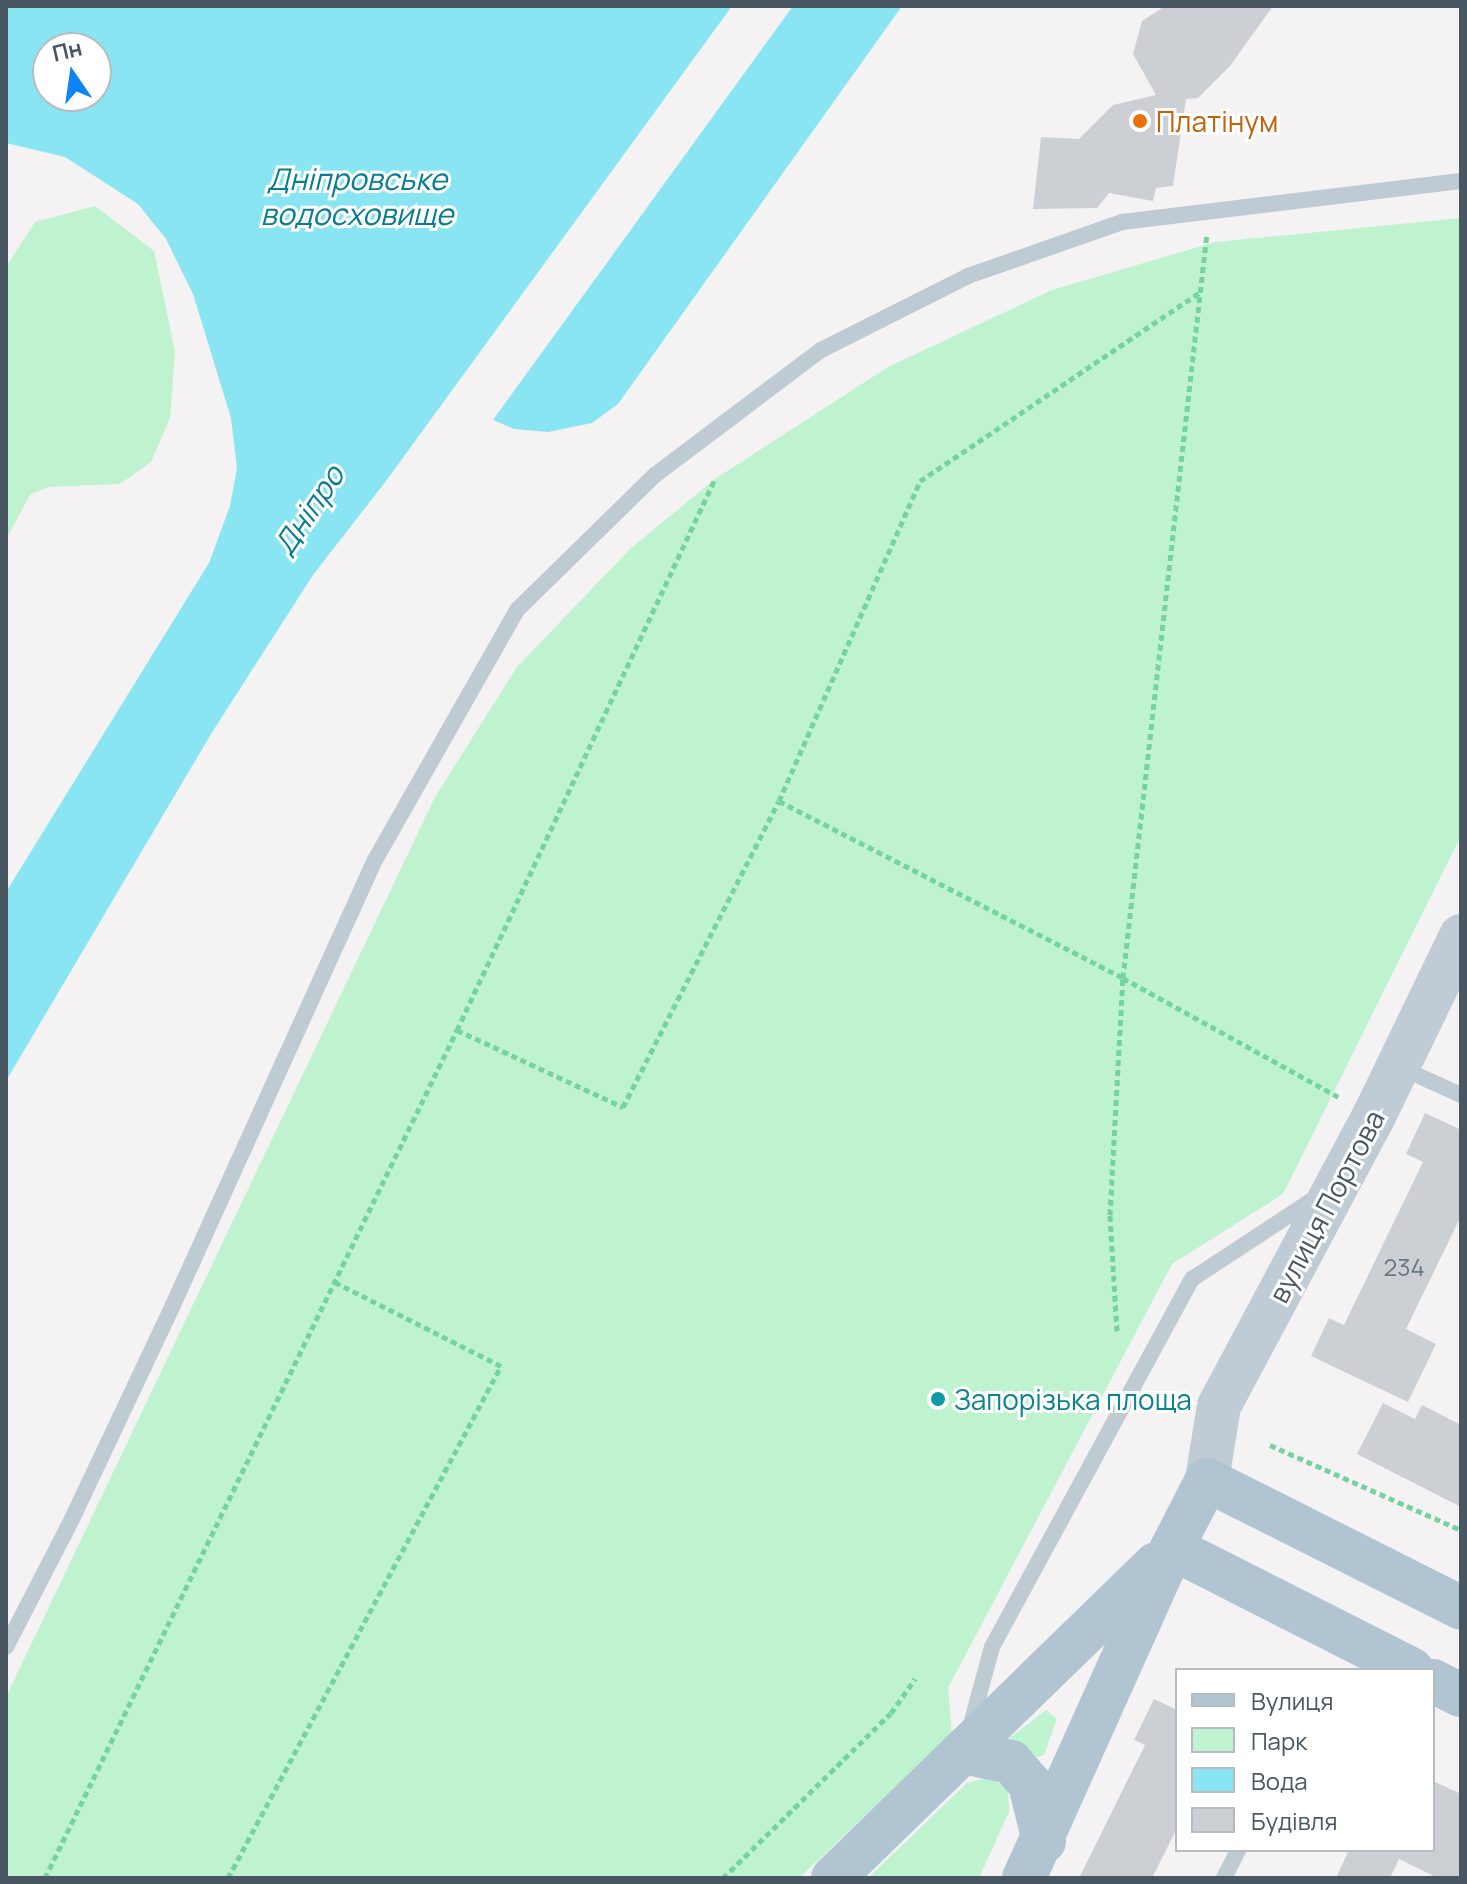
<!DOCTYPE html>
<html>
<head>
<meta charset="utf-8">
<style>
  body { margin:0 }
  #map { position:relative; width:1467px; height:1884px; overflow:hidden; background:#f4f2f2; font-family:Manrope,sans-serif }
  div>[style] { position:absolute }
  .green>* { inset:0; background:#bff3cf }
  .water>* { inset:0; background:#8ae5f3 }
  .building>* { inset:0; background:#ccd0d5 }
  .path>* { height:5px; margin-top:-2.5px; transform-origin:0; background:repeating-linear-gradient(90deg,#75d49d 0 6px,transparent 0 10px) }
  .lane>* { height:16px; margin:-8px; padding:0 8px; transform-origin:8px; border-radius:8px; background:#bfcbd2 }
  .secondary>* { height:44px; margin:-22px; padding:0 22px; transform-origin:22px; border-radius:22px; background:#bfccd6 }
  .primary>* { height:44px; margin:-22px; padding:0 22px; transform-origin:22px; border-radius:22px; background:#b1c4d2 }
  .dots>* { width:22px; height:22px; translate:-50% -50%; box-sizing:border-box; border:4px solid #fff; border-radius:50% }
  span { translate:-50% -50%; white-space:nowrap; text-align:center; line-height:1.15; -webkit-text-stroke:6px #fff; paint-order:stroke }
  .number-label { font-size:24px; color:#69757e }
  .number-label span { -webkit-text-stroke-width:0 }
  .food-label { font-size:28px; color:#c56008 }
  .left { translate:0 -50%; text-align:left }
  .street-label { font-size:28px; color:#485761 }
  .culture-label { font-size:28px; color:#0d838f }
  .water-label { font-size:30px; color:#067e90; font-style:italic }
  .frame { position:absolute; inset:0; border:8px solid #485761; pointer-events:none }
  .legend { position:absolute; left:1175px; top:1668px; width:260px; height:184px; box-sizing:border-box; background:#fff; border:2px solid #b6bcc0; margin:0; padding:10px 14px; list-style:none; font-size:24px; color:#485761 }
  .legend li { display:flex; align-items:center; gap:16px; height:40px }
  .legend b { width:40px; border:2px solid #b6bcc0 }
  .north { position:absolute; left:32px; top:32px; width:80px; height:80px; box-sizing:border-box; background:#fff; border:2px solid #b6bcc0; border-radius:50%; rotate:347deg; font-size:22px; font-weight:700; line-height:32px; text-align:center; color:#485761 }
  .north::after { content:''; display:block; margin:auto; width:28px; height:36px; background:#0e84f2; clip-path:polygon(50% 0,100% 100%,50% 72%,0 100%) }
</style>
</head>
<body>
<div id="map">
  <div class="green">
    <div style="clip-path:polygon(95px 206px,154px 251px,175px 351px,170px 418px,151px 462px,120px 484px,48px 487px,30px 495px,6px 539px,6px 267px,35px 222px)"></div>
    <div style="clip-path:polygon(1461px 218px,1461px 836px,1283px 1194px,1172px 1264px,948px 1688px,952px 1734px,799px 1878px,6px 1878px,6px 1697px,435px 797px,517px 667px,630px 549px,715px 479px,888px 367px,1052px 290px,1215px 242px)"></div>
    <div style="clip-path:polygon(1046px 1710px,1057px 1719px,1044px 1755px,1031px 1759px,1007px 1740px)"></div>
    <div style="clip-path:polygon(989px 1777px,1008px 1789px,1009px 1812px,979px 1878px,868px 1878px,967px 1783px)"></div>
  </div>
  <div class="water">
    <div style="clip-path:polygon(evenodd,6px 6px,732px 6px,386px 481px,313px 575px,211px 734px,6px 1081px,6px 892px,209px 563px,230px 506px,237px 468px,231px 418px,193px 294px,166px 239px,138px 204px,65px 157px,6px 143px,6px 6px,48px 48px,96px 48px,96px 96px,48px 96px,48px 48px)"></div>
    <div style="clip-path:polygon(793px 6px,902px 6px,618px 404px,592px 423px,548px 432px,514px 429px,493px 420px)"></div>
  </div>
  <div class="building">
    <div style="clip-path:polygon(1165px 6px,1273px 6px,1230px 66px,1198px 98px,1186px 99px,1173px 186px,1156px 188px,1153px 201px,1109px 193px,1097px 208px,1033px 209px,1041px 137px,1079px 139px,1113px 105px,1156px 95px,1133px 54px,1142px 21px)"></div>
    <div style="clip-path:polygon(1425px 1113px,1461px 1130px,1461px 1216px,1406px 1329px,1436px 1344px,1408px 1402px,1311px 1356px,1329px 1318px,1344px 1325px,1423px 1162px,1406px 1154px)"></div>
    <div style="clip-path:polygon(1383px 1403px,1415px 1419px,1422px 1405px,1461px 1425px,1461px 1507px,1357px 1454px)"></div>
    <div style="clip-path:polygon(1154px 1699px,1177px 1710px,1177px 1828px,1152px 1878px,1079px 1878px,1145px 1745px,1134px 1740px)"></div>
    <div style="clip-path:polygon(1433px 1781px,1461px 1794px,1461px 1878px,1438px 1878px,1399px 1859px,1390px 1878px,1336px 1878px,1349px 1850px,1433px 1850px)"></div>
  </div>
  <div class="path">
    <div style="left:779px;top:801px;width:387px;rotate:27.2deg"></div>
    <div style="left:1123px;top:978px;width:248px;rotate:28.9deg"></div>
    <div style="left:457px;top:1030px;width:183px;rotate:24.9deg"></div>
    <div style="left:623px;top:1107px;width:343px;rotate:-63deg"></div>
    <div style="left:779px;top:801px;width:350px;rotate:-66.2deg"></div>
    <div style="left:920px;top:481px;width:340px;rotate:-34deg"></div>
    <div style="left:1117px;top:1331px;width:116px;rotate:-93.5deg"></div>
    <div style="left:1110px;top:1215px;width:237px;rotate:-86.9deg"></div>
    <div style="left:1123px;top:978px;width:750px;rotate:-83.57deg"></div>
    <div style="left:1270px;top:1445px;width:209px;rotate:24deg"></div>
    <div style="left:45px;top:1878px;width:943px;rotate:-64.09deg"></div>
    <div style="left:457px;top:1030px;width:608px;rotate:-64.91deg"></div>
    <div style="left:228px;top:1878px;width:580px;rotate:-61.93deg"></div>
    <div style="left:501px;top:1366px;width:186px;rotate:-153.2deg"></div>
    <div style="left:723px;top:1878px;width:235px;rotate:-44.5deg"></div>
    <div style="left:891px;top:1713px;width:42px;rotate:-54.8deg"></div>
  </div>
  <div class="lane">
    <div style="left:1399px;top:1067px;width:68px;rotate:24.3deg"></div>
    <div style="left:6px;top:1647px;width:142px;rotate:-62.7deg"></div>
    <div style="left:71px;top:1521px;width:239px;rotate:-64.7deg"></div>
    <div style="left:173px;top:1305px;width:489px;rotate:-65.6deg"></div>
    <div style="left:375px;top:860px;width:288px;rotate:-60.4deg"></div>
    <div style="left:517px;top:610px;width:193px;rotate:-44.4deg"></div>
    <div style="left:655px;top:475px;width:208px;rotate:-37deg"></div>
    <div style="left:821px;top:350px;width:165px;rotate:-26.7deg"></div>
    <div style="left:968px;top:276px;width:163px;rotate:-19.3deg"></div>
    <div style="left:1122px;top:222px;width:341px;rotate:-6.9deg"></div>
    <div style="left:970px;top:1728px;width:84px;rotate:-74.8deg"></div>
    <div style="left:992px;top:1647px;width:419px;rotate:-61.5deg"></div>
    <div style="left:1192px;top:1279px;width:153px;rotate:-33.3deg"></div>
    <div style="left:1224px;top:1878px;width:31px;rotate:-63deg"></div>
  </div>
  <div class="secondary">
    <div style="left:1207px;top:1480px;width:75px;rotate:-80.8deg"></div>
    <div style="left:1219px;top:1406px;width:329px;rotate:-61.9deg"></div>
    <div style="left:1374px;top:1116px;width:200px;rotate:-64.2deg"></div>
  </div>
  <div class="primary">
    <div style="left:1172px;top:1548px;width:269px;rotate:26.9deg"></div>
    <div style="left:1433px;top:1681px;width:31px;rotate:27deg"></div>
    <div style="left:963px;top:1752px;width:49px;rotate:11.8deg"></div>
    <div style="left:1011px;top:1762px;width:29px;rotate:49deg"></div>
    <div style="left:1030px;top:1784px;width:59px;rotate:76.2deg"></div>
    <div style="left:833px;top:1878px;width:450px;rotate:-44.2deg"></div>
    <div style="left:1024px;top:1878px;width:362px;rotate:-65.8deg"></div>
    <div style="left:1172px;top:1548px;width:76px;rotate:-62.8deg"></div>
    <div style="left:1207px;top:1480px;width:284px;rotate:26.7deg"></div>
  </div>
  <div class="dots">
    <div style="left:1140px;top:121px;background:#e8710a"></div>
    <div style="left:938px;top:1399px;background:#0f9aa8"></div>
  </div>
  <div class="number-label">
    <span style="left:1404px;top:1267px">234</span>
  </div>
  <div class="food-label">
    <span class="left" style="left:1156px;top:121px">Платінум</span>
  </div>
  <div class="street-label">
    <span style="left:1326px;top:1206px;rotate:-62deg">вулиця Портова</span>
  </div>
  <div class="culture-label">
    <span class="left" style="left:954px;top:1399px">Запорізька площа</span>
  </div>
  <div class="water-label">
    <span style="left:357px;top:196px">Дніпровське<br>водосховище</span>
    <span style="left:309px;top:510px;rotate:-56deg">Дніпро</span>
  </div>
  <div class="frame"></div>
  <ul class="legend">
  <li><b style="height:10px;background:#b1c4d2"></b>Вулиця</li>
  <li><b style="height:22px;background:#bff3cf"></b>Парк</li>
  <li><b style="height:22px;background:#8ae5f3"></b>Вода</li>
  <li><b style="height:22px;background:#ccd0d5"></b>Будівля</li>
  </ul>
  <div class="north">Пн</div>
</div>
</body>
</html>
